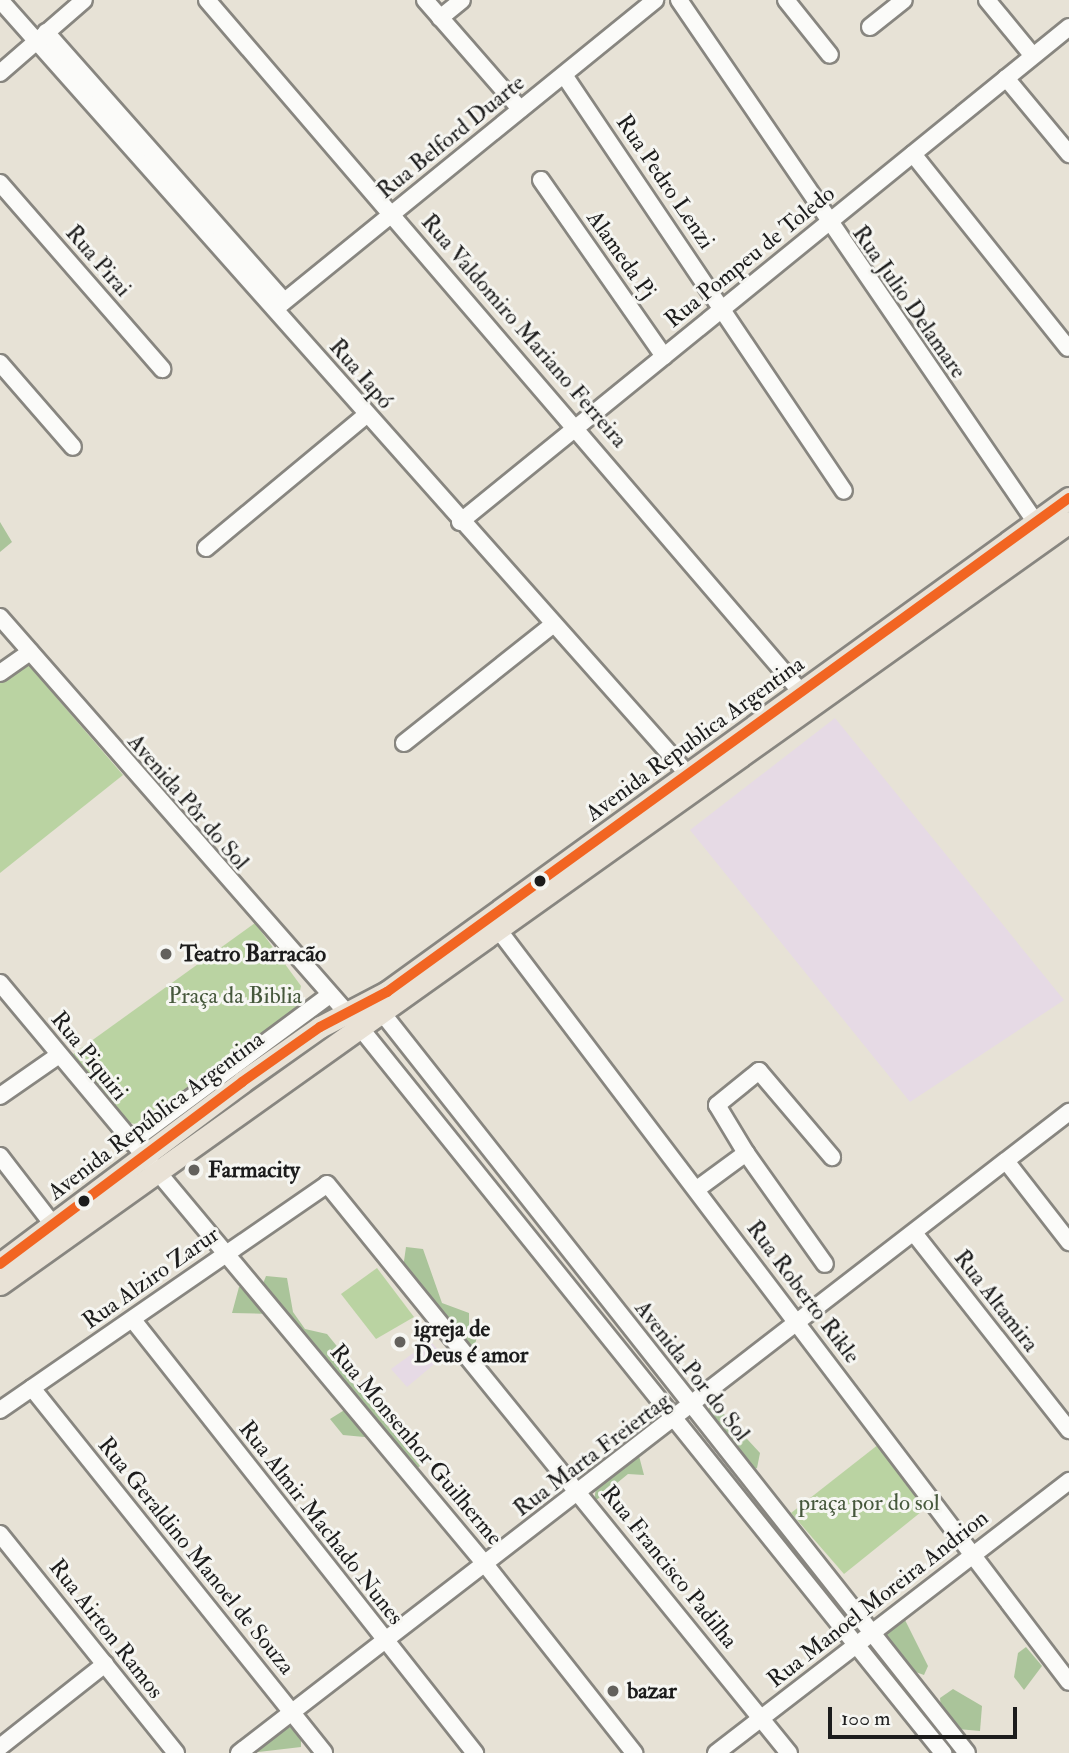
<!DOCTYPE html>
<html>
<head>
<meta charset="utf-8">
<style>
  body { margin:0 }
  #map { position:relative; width:1069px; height:1753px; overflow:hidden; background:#e7e2d6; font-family:"IM FELL Double Pica",serif }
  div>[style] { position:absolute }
  .built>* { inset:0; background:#e6dae5 }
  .green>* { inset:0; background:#bad3a2 }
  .forest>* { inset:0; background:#aac49a }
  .roads { filter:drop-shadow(2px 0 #888680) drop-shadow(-2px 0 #888680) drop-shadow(0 2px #888680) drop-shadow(0 -2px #888680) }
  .minor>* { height:16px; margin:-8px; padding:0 8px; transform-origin:8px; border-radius:8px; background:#fbfbf9 }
  .major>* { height:21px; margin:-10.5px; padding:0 10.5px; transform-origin:10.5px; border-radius:10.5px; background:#e9e2d6 }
  .bus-1>* { height:10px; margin:-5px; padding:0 5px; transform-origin:5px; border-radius:5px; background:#f26522 }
  .dots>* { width:19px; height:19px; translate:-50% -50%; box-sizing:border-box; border:4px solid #f6f6f2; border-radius:50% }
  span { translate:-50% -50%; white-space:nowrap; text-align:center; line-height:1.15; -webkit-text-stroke:6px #f6f6f2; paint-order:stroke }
  .street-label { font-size:23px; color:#1c1c1c }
  .poi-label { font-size:23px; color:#1c1c1c; font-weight:700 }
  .left { translate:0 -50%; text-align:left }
  .park-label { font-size:23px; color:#46583c }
  .scale { position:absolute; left:828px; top:1707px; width:189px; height:32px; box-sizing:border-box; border:4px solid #1c1c1c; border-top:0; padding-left:9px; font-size:21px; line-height:24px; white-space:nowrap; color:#1c1c1c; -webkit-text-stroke:5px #f6f6f2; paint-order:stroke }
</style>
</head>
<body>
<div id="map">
  <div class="built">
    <div style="clip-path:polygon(835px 718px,1064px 1000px,910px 1102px,690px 830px)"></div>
    <div style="clip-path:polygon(430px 1341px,444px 1356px,407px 1387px,391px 1369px)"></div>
  </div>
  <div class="green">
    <div style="clip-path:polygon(26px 662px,123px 775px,0 873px,0 680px)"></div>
    <div style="clip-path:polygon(255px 923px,301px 986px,296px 1009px,136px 1124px,124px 1122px,69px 1057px)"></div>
    <div style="clip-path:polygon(377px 1268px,414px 1317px,376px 1339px,341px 1294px)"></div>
    <div style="clip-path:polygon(879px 1444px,926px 1508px,844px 1574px,791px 1513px)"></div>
  </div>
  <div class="forest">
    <div style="clip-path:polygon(0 522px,12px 542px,0 552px)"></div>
    <div style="clip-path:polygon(406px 1247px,423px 1249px,442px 1303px,469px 1313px,469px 1323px,480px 1327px,475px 1344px,462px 1351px,402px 1275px)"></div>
    <div style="clip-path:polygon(266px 1276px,287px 1278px,293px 1312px,305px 1329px,327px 1334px,340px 1350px,338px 1365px,420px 1466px,406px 1479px,375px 1438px,343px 1435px,330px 1419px,346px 1409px,271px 1314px,232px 1313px,239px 1287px,262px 1286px)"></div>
    <div style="clip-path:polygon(712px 1401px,760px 1453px,757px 1468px,752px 1470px,706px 1414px)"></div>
    <div style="clip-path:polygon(639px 1456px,644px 1475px,628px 1474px,594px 1502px,596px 1487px)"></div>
    <div style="clip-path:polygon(903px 1616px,928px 1666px,924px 1675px,910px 1670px,881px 1636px)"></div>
    <div style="clip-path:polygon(1026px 1647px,1042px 1666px,1024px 1690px,1014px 1677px,1018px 1653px)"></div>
    <div style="clip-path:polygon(953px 1689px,982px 1706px,980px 1731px,958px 1729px,941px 1708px,940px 1698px)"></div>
    <div style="clip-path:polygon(290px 1727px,301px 1737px,301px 1747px,249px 1753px)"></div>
  </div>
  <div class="roads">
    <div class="minor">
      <div style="left:0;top:0;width:1043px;rotate:48.38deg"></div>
      <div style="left:207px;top:0;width:921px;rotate:49.36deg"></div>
      <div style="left:425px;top:0;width:145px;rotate:48.9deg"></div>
      <div style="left:679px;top:0;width:642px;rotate:55.67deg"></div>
      <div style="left:786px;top:0;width:70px;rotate:51.3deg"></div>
      <div style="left:987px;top:0;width:72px;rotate:50.6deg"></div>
      <div style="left:440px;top:18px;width:28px;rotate:-39deg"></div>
      <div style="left:870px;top:27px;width:43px;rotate:-38.5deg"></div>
      <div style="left:46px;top:32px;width:359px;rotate:48.5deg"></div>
      <div style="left:0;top:73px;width:111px;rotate:-41deg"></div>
      <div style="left:564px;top:75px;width:501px;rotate:56.06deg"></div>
      <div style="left:1006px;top:78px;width:99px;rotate:50.3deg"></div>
      <div style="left:913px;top:154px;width:248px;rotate:51.4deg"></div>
      <div style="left:541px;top:180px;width:215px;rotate:55.1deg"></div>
      <div style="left:0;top:183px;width:247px;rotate:48.9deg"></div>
      <div style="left:275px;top:309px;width:490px;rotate:-39.1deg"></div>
      <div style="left:0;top:363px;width:111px;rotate:49deg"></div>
      <div style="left:460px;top:522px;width:785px;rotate:-39.1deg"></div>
      <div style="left:206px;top:548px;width:208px;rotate:-39.7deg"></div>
      <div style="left:0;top:617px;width:549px;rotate:48.77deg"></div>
      <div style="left:362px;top:1030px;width:928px;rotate:51.21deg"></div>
      <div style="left:0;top:673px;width:37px;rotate:-35deg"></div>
      <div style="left:404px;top:743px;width:188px;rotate:-38.5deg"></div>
      <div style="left:491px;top:920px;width:956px;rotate:52.82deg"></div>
      <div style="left:0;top:983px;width:757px;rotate:50.15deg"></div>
      <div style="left:485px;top:1564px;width:241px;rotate:51.7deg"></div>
      <div style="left:376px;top:1005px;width:953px;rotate:51.69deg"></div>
      <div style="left:0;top:1096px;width:72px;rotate:-34.8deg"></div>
      <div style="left:131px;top:1142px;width:245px;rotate:-36.5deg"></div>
      <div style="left:746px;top:1153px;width:136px;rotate:54.6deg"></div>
      <div style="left:0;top:1156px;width:88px;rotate:52.4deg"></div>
      <div style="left:1006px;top:1161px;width:103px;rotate:52.1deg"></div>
      <div style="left:697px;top:1189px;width:61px;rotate:-36.3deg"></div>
      <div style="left:746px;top:1153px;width:56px;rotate:-121.1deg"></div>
      <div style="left:717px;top:1105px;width:54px;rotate:-39deg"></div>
      <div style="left:759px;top:1071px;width:113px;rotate:49.7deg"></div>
      <div style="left:914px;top:1233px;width:251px;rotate:51.8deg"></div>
      <div style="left:133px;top:1320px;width:552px;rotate:51.7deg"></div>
      <div style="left:32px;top:1388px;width:467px;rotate:51.3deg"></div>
      <div style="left:0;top:1410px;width:397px;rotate:-34.6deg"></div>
      <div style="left:327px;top:1184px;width:733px;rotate:50.93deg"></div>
      <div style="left:0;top:1534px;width:281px;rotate:51.2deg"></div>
      <div style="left:0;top:1747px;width:134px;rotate:-38.3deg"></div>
      <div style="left:239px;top:1753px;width:1049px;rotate:-37.68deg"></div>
      <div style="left:716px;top:1753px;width:446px;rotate:-37.6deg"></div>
    </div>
    <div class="major">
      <div style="left:0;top:1264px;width:303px;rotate:-36.9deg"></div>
      <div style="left:242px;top:1082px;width:95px;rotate:-35.2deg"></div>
      <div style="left:320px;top:1027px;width:76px;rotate:-27.6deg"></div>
      <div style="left:387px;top:992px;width:842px;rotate:-35.92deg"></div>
      <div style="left:0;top:1284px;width:1313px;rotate:-35.48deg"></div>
    </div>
  </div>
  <div class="bus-1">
    <div style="left:0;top:1264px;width:303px;rotate:-36.9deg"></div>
    <div style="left:242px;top:1082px;width:95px;rotate:-35.2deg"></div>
    <div style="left:320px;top:1027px;width:76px;rotate:-27.6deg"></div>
    <div style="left:387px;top:992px;width:842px;rotate:-35.92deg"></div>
  </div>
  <div class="dots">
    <div style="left:540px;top:881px;background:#1c1c1c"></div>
    <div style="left:166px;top:954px;background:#63615d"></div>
    <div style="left:194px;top:1170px;background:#63615d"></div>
    <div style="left:84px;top:1201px;background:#1c1c1c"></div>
    <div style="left:400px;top:1342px;background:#63615d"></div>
    <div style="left:613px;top:1691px;background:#63615d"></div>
  </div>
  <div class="street-label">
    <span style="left:451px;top:137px;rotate:-39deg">Rua Belford Duarte</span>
    <span style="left:665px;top:182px;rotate:56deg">Rua Pedro Lenzi</span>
    <span style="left:621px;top:255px;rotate:55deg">Alameda Pj</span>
    <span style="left:750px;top:257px;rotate:-39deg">Rua Pompeu de Toledo</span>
    <span style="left:98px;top:261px;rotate:49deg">Rua Pirai</span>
    <span style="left:909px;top:302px;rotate:55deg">Rua Julio Delamare</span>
    <span style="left:524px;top:331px;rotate:49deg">Rua Valdomiro Mariano Ferreira</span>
    <span style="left:361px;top:374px;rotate:49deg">Rua Iapó</span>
    <span style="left:695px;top:739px;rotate:-36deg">Avenida Republica Argentina</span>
    <span style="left:188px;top:802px;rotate:49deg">Avenida Pôr do Sol</span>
    <span style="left:89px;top:1056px;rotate:51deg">Rua Piquiri</span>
    <span style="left:156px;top:1116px;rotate:-37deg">Avenida República Argentina</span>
    <span style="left:151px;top:1278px;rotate:-35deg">Rua Alziro Zarur</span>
    <span style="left:803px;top:1292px;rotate:53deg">Rua Roberto Rikle</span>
    <span style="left:996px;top:1301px;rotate:52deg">Rua Altamira</span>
    <span style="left:692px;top:1371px;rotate:52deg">Avenida Por do Sol</span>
    <span style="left:416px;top:1445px;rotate:50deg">Rua Monsenhor Guilherme</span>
    <span style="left:592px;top:1455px;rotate:-37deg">Rua Marta Freiertag</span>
    <span style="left:321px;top:1523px;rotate:52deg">Rua Almir Machado Nunes</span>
    <span style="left:196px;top:1556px;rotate:51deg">Rua Geraldino Manoel de Souza</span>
    <span style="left:669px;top:1567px;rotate:51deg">Rua Francisco Padilha</span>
    <span style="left:878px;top:1599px;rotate:-38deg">Rua Manoel Moreira Andrion</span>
    <span style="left:106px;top:1629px;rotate:52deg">Rua Airton Ramos</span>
  </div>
  <div class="poi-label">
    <span class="left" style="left:180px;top:954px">Teatro Barracão</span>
    <span class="left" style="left:208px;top:1170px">Farmacity</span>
    <span class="left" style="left:414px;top:1342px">igreja de<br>Deus é amor</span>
    <span class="left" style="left:627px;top:1691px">bazar</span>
  </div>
  <div class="park-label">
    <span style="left:235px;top:996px">Praça da Biblia</span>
    <span style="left:869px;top:1503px">praça por do sol</span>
  </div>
  <div class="scale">100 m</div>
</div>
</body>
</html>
